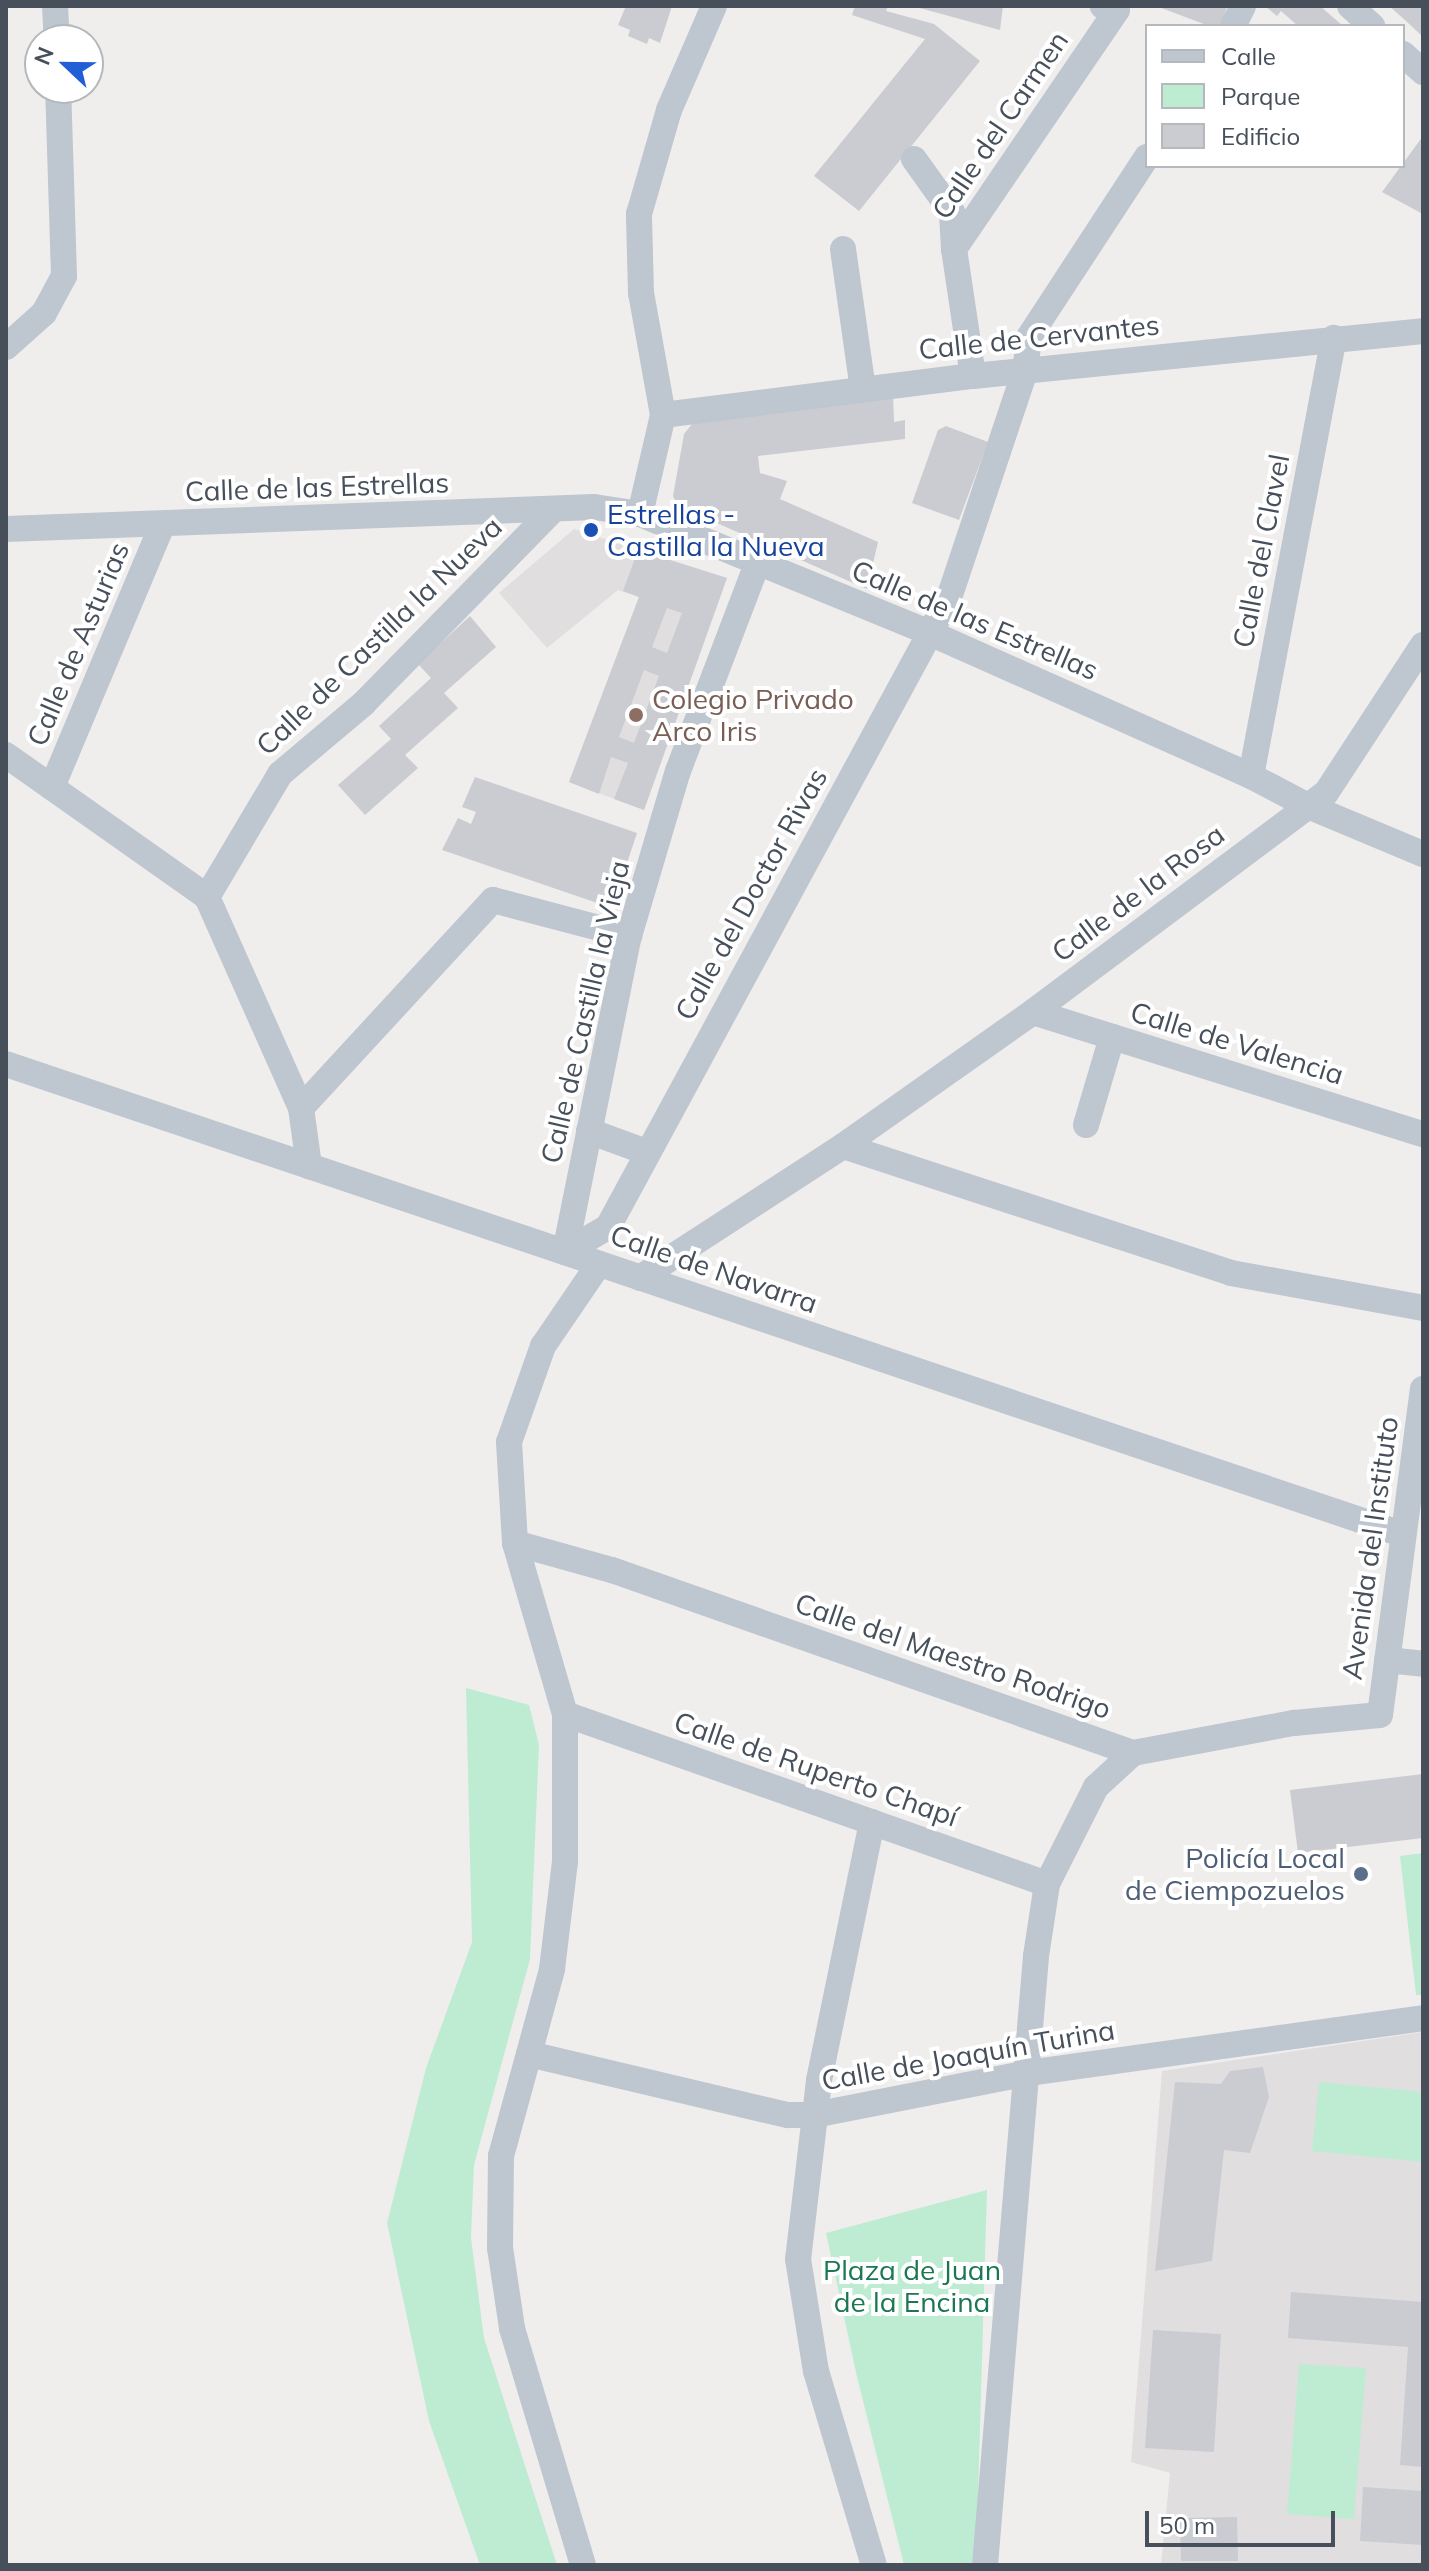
<!DOCTYPE html>
<html>
<head>
<meta charset="utf-8">
<style>
  body { margin:0 }
  #map { position:relative; width:1429px; height:2571px; overflow:hidden; background:#f0eded; font-family:Mulish,sans-serif }
  div>[style] { position:absolute }
  .education>* { inset:0; background:#e1dedf }
  .green>* { inset:0; background:#bdecd3 }
  .building>* { inset:0; background:#caccd2 }
  .minor>* { height:26px; margin:-13px; padding:0 13px; transform-origin:13px; border-radius:13px; background:#bec6cf }
  .dots>* { width:22px; height:22px; translate:-50% -50%; box-sizing:border-box; border:4px solid #fff; border-radius:50% }
  span { translate:-50% -50%; white-space:nowrap; text-align:center; line-height:1.15; -webkit-text-stroke:8px #fff; paint-order:stroke }
  .street-label { font-size:28px; color:#464f5a }
  .transit-label { font-size:28px; color:#164399 }
  .left { translate:0 -50%; text-align:left }
  .education-label { font-size:28px; color:#785e54 }
  .service-label { font-size:28px; color:#4e5e75 }
  .right { translate:-100% -50%; text-align:right }
  .park-label { font-size:28px; color:#1b7752 }
  .frame { position:absolute; inset:0; border:8px solid #464f5a; pointer-events:none }
  .legend { position:absolute; left:1145px; top:24px; width:260px; height:144px; box-sizing:border-box; background:#fff; border:2px solid #b5b9bd; margin:0; padding:10px 14px; list-style:none; font-size:24px; color:#464f5a }
  .legend li { display:flex; align-items:center; gap:16px; height:40px }
  .legend b { width:40px; border:2px solid #b5b9bd }
  .north { position:absolute; left:24px; top:24px; width:80px; height:80px; box-sizing:border-box; background:#fff; border:2px solid #b5b9bd; border-radius:50%; rotate:292deg; font-size:22px; font-weight:700; line-height:32px; text-align:center; color:#464f5a }
  .north::after { content:''; display:block; margin:auto; width:28px; height:36px; background:#215fd6; clip-path:polygon(50% 0,100% 100%,50% 72%,0 100%) }
  .scale { position:absolute; left:1145px; top:2511px; width:190px; height:36px; box-sizing:border-box; border:4px solid #464f5a; border-top:0; padding-left:10px; font-size:24px; line-height:28px; white-space:nowrap; color:#464f5a; -webkit-text-stroke:6px #fff; paint-order:stroke }
</style>
</head>
<body>
<div id="map">
  <div class="education">
    <div style="clip-path:polygon(574px 529px,727px 578px,644px 810px,569px 782px,639px 597px,618px 590px,547px 648px,499px 593px)"></div>
    <div style="clip-path:polygon(1423px 2032px,1423px 2565px,1161px 2565px,1170px 2473px,1131px 2462px,1162px 2071px)"></div>
  </div>
  <div class="green">
    <div style="clip-path:polygon(466px 1688px,529px 1705px,539px 1745px,530px 1959px,474px 2165px,471px 2238px,484px 2338px,557px 2565px,480px 2565px,429px 2421px,387px 2223px,426px 2068px,472px 1942px)"></div>
    <div style="clip-path:polygon(1423px 1853px,1423px 1995px,1416px 1995px,1400px 1856px)"></div>
    <div style="clip-path:polygon(1319px 2082px,1423px 2092px,1423px 2162px,1312px 2151px)"></div>
    <div style="clip-path:polygon(987px 2190px,976px 2565px,904px 2565px,857px 2377px,826px 2233px)"></div>
    <div style="clip-path:polygon(1299px 2364px,1366px 2368px,1354px 2519px,1287px 2514px)"></div>
  </div>
  <div class="building">
    <div style="clip-path:polygon(626px 6px,672px 6px,660px 43px,649px 38px,647px 44px,628px 36px,630px 30px,618px 25px)"></div>
    <div style="clip-path:polygon(855px 6px,888px 6px,886px 11px,934px 24px,980px 61px,859px 211px,814px 176px,925px 39px,852px 15px)"></div>
    <div style="clip-path:polygon(916px 6px,1003px 6px,1000px 30px,916px 7px)"></div>
    <div style="clip-path:polygon(1156px 6px,1227px 6px,1221px 26px,1209px 26px)"></div>
    <div style="clip-path:polygon(1265px 6px,1320px 6px,1343px 26px,1298px 26px,1281px 11px,1277px 16px)"></div>
    <div style="clip-path:polygon(1389px 6px,1423px 6px,1423px 37px,1405px 20px)"></div>
    <div style="clip-path:polygon(1423px 136px,1423px 208px,1421px 213px,1382px 192px)"></div>
    <div style="clip-path:polygon(893px 395px,894px 422px,905px 420px,905px 439px,758px 456px,760px 473px,787px 481px,780px 499px,878px 542px,867px 589px,678px 506px,673px 496px,684px 434px,696px 419px)"></div>
    <div style="clip-path:polygon(946px 426px,988px 442px,959px 520px,912px 503px,938px 430px)"></div>
    <div style="clip-path:polygon(evenodd,638px 550px,727px 578px,644px 810px,614px 799px,628px 763px,611px 757px,599px 794px,569px 782px,639px 597px,623px 591px,638px 550px,667px 608px,682px 613px,667px 653px,652px 647px,667px 608px,638px 550px,644px 670px,659px 676px,634px 743px,619px 737px,644px 670px)"></div>
    <div style="clip-path:polygon(470px 616px,496px 647px,444px 693px,458px 708px,405px 755px,418px 768px,365px 815px,338px 785px,391px 739px,379px 726px,431px 678px,418px 664px)"></div>
    <div style="clip-path:polygon(475px 777px,637px 833px,612px 908px,442px 850px,458px 818px,471px 824px,476px 812px,462px 807px)"></div>
    <div style="clip-path:polygon(1423px 1774px,1423px 1838px,1298px 1853px,1290px 1790px)"></div>
    <div style="clip-path:polygon(1263px 2067px,1269px 2097px,1250px 2153px,1224px 2150px,1212px 2261px,1155px 2271px,1175px 2082px,1221px 2084px,1230px 2071px)"></div>
    <div style="clip-path:polygon(1291px 2292px,1423px 2302px,1423px 2467px,1400px 2465px,1408px 2347px,1288px 2338px)"></div>
    <div style="clip-path:polygon(1153px 2330px,1221px 2334px,1214px 2452px,1145px 2448px)"></div>
    <div style="clip-path:polygon(1363px 2487px,1423px 2491px,1423px 2545px,1360px 2541px)"></div>
    <div style="clip-path:polygon(1237px 2517px,1238px 2561px,1181px 2561px,1180px 2518px)"></div>
  </div>
  <div class="minor">
    <div style="left:55px;top:6px;width:34px;rotate:87deg"></div>
    <div style="left:1350px;top:6px;width:30px;rotate:42deg"></div>
    <div style="left:1233px;top:26px;width:22px;rotate:-63deg"></div>
    <div style="left:1403px;top:54px;width:27px;rotate:42deg"></div>
    <div style="left:914px;top:159px;width:65px;rotate:54.4deg"></div>
    <div style="left:952px;top:212px;width:37px;rotate:87deg"></div>
    <div style="left:843px;top:249px;width:141px;rotate:81.9deg"></div>
    <div style="left:6px;top:347px;width:51px;rotate:-41.8deg"></div>
    <div style="left:44px;top:313px;width:42px;rotate:-61.6deg"></div>
    <div style="left:64px;top:276px;width:188px;rotate:-91.8deg"></div>
    <div style="left:973px;top:376px;width:128px;rotate:-98.5deg"></div>
    <div style="left:954px;top:249px;width:289px;rotate:-55.7deg"></div>
    <div style="left:1117px;top:10px;width:15px;rotate:-164deg"></div>
    <div style="left:663px;top:415px;width:312px;rotate:-7.2deg"></div>
    <div style="left:973px;top:376px;width:452px;rotate:-5.7deg"></div>
    <div style="left:640px;top:514px;width:102px;rotate:-76.9deg"></div>
    <div style="left:663px;top:415px;width:124px;rotate:-100.2deg"></div>
    <div style="left:641px;top:293px;width:79px;rotate:-91.5deg"></div>
    <div style="left:639px;top:214px;width:108px;rotate:-73.9deg"></div>
    <div style="left:669px;top:110px;width:113px;rotate:-66.6deg"></div>
    <div style="left:6px;top:529px;width:588px;rotate:-2.14deg"></div>
    <div style="left:594px;top:507px;width:47px;rotate:8.7deg"></div>
    <div style="left:640px;top:514px;width:313px;rotate:22.3deg"></div>
    <div style="left:930px;top:633px;width:351px;rotate:24deg"></div>
    <div style="left:1251px;top:776px;width:64px;rotate:27.8deg"></div>
    <div style="left:1308px;top:806px;width:125px;rotate:22.7deg"></div>
    <div style="left:6px;top:755px;width:246px;rotate:35.2deg"></div>
    <div style="left:207px;top:897px;width:231px;rotate:66deg"></div>
    <div style="left:301px;top:1108px;width:59px;rotate:82.1deg"></div>
    <div style="left:1251px;top:776px;width:446px;rotate:-79.3deg"></div>
    <div style="left:52px;top:787px;width:284px;rotate:-67.2deg"></div>
    <div style="left:207px;top:897px;width:143px;rotate:-59.3deg"></div>
    <div style="left:280px;top:774px;width:109px;rotate:-40.1deg"></div>
    <div style="left:363px;top:704px;width:273px;rotate:-45.6deg"></div>
    <div style="left:1033px;top:1012px;width:409px;rotate:17.4deg"></div>
    <div style="left:6px;top:1064px;width:1473px;rotate:18.61deg"></div>
    <div style="left:301px;top:1108px;width:283px;rotate:-47.3deg"></div>
    <div style="left:493px;top:900px;width:141px;rotate:14.8deg"></div>
    <div style="left:1086px;top:1125px;width:92px;rotate:-73.5deg"></div>
    <div style="left:589px;top:1131px;width:61px;rotate:20.2deg"></div>
    <div style="left:843px;top:1146px;width:408px;rotate:18.1deg"></div>
    <div style="left:1231px;top:1273px;width:195px;rotate:10.3deg"></div>
    <div style="left:565px;top:1252px;width:50px;rotate:-30.2deg"></div>
    <div style="left:608px;top:1227px;width:676px;rotate:-61.54deg"></div>
    <div style="left:930px;top:633px;width:40px;rotate:-62deg"></div>
    <div style="left:949px;top:598px;width:239px;rotate:-71.5deg"></div>
    <div style="left:1025px;top:371px;width:34px;rotate:-83deg"></div>
    <div style="left:1029px;top:337px;width:215px;rotate:-56.8deg"></div>
    <div style="left:565px;top:1252px;width:322px;rotate:-78.6deg"></div>
    <div style="left:629px;top:936px;width:172px;rotate:-73.5deg"></div>
    <div style="left:678px;top:771px;width:224px;rotate:-69.1deg"></div>
    <div style="left:640px;top:1278px;width:242px;rotate:-33deg"></div>
    <div style="left:843px;top:1146px;width:232px;rotate:-35.2deg"></div>
    <div style="left:1033px;top:1012px;width:366px;rotate:-36.8deg"></div>
    <div style="left:1326px;top:793px;width:177px;rotate:-56.8deg"></div>
    <div style="left:515px;top:1543px;width:101px;rotate:15.6deg"></div>
    <div style="left:612px;top:1570px;width:552px;rotate:19.35deg"></div>
    <div style="left:1133px;top:1753px;width:164px;rotate:-10.6deg"></div>
    <div style="left:1294px;top:1723px;width:86px;rotate:-5.3deg"></div>
    <div style="left:1380px;top:1715px;width:329px;rotate:-82.5deg"></div>
    <div style="left:1387px;top:1660px;width:36px;rotate:6deg"></div>
    <div style="left:565px;top:1714px;width:511px;rotate:19.43deg"></div>
    <div style="left:872px;top:1822px;width:264px;rotate:101.6deg"></div>
    <div style="left:819px;top:2081px;width:179px;rotate:96.7deg"></div>
    <div style="left:798px;top:2259px;width:113px;rotate:80.9deg"></div>
    <div style="left:816px;top:2371px;width:202px;rotate:73.4deg"></div>
    <div style="left:529px;top:2054px;width:266px;rotate:13.3deg"></div>
    <div style="left:788px;top:2115px;width:26px"></div>
    <div style="left:814px;top:2115px;width:218px;rotate:-11.1deg"></div>
    <div style="left:1028px;top:2073px;width:399px;rotate:-7.9deg"></div>
    <div style="left:583px;top:2565px;width:247px;rotate:-106.7deg"></div>
    <div style="left:512px;top:2328px;width:81px;rotate:-98.5deg"></div>
    <div style="left:500px;top:2248px;width:92px;rotate:-89.4deg"></div>
    <div style="left:501px;top:2156px;width:194px;rotate:-74.7deg"></div>
    <div style="left:552px;top:1969px;width:108px;rotate:-83.1deg"></div>
    <div style="left:565px;top:1862px;width:148px;rotate:-90deg"></div>
    <div style="left:565px;top:1714px;width:178px;rotate:-106.3deg"></div>
    <div style="left:515px;top:1543px;width:101px;rotate:-93.4deg"></div>
    <div style="left:509px;top:1442px;width:102px;rotate:-70.5deg"></div>
    <div style="left:543px;top:1346px;width:99px;rotate:-55.7deg"></div>
    <div style="left:985px;top:2565px;width:611px;rotate:-85.21deg"></div>
    <div style="left:1036px;top:1956px;width:73px;rotate:-81.3deg"></div>
    <div style="left:1047px;top:1884px;width:109px;rotate:-63.2deg"></div>
    <div style="left:1096px;top:1787px;width:50px;rotate:-42.6deg"></div>
  </div>
  <div class="dots">
    <div style="left:591px;top:530px;background:#1a4fb4"></div>
    <div style="left:636px;top:715px;background:#8d6e63"></div>
    <div style="left:1361px;top:1874px;background:#5c6f8a"></div>
  </div>
  <div class="street-label">
    <span style="left:1000px;top:125px;rotate:-56deg">Calle del Carmen</span>
    <span style="left:1039px;top:337px;rotate:-6deg">Calle de Cervantes</span>
    <span style="left:317px;top:487px;rotate:-2deg">Calle de las Estrellas</span>
    <span style="left:1261px;top:551px;rotate:-79deg">Calle del Clavel</span>
    <span style="left:975px;top:620px;rotate:23deg">Calle de las Estrellas</span>
    <span style="left:379px;top:636px;rotate:-44deg">Calle de Castilla la Nueva</span>
    <span style="left:78px;top:644px;rotate:-67deg">Calle de Asturias</span>
    <span style="left:1138px;top:893px;rotate:-37deg">Calle de la Rosa</span>
    <span style="left:751px;top:894px;rotate:-61deg">Calle del Doctor Rivas</span>
    <span style="left:585px;top:1012px;rotate:-77deg">Calle de Castilla la Vieja</span>
    <span style="left:1237px;top:1043px;rotate:17deg">Calle de Valencia</span>
    <span style="left:714px;top:1269px;rotate:19deg">Calle de Navarra</span>
    <span style="left:1370px;top:1548px;rotate:-82deg">Avenida del Instituto</span>
    <span style="left:953px;top:1656px;rotate:19deg">Calle del Maestro Rodrigo</span>
    <span style="left:816px;top:1769px;rotate:19deg">Calle de Ruperto Chapí</span>
    <span style="left:968px;top:2055px;rotate:-10deg">Calle de Joaquín Turina</span>
  </div>
  <div class="transit-label">
    <span class="left" style="left:607px;top:530px">Estrellas -<br>Castilla la Nueva</span>
  </div>
  <div class="education-label">
    <span class="left" style="left:652px;top:715px">Colegio Privado<br>Arco Iris</span>
  </div>
  <div class="service-label">
    <span class="right" style="left:1345px;top:1874px">Policía Local<br>de Ciempozuelos</span>
  </div>
  <div class="park-label">
    <span style="left:912px;top:2286px">Plaza de Juan<br>de la Encina</span>
  </div>
  <div class="frame"></div>
  <ul class="legend">
  <li><b style="height:10px;background:#bec6cf"></b>Calle</li>
  <li><b style="height:22px;background:#bdecd3"></b>Parque</li>
  <li><b style="height:22px;background:#caccd2"></b>Edificio</li>
  </ul>
  <div class="north">N</div>
  <div class="scale">50 m</div>
</div>
</body>
</html>
